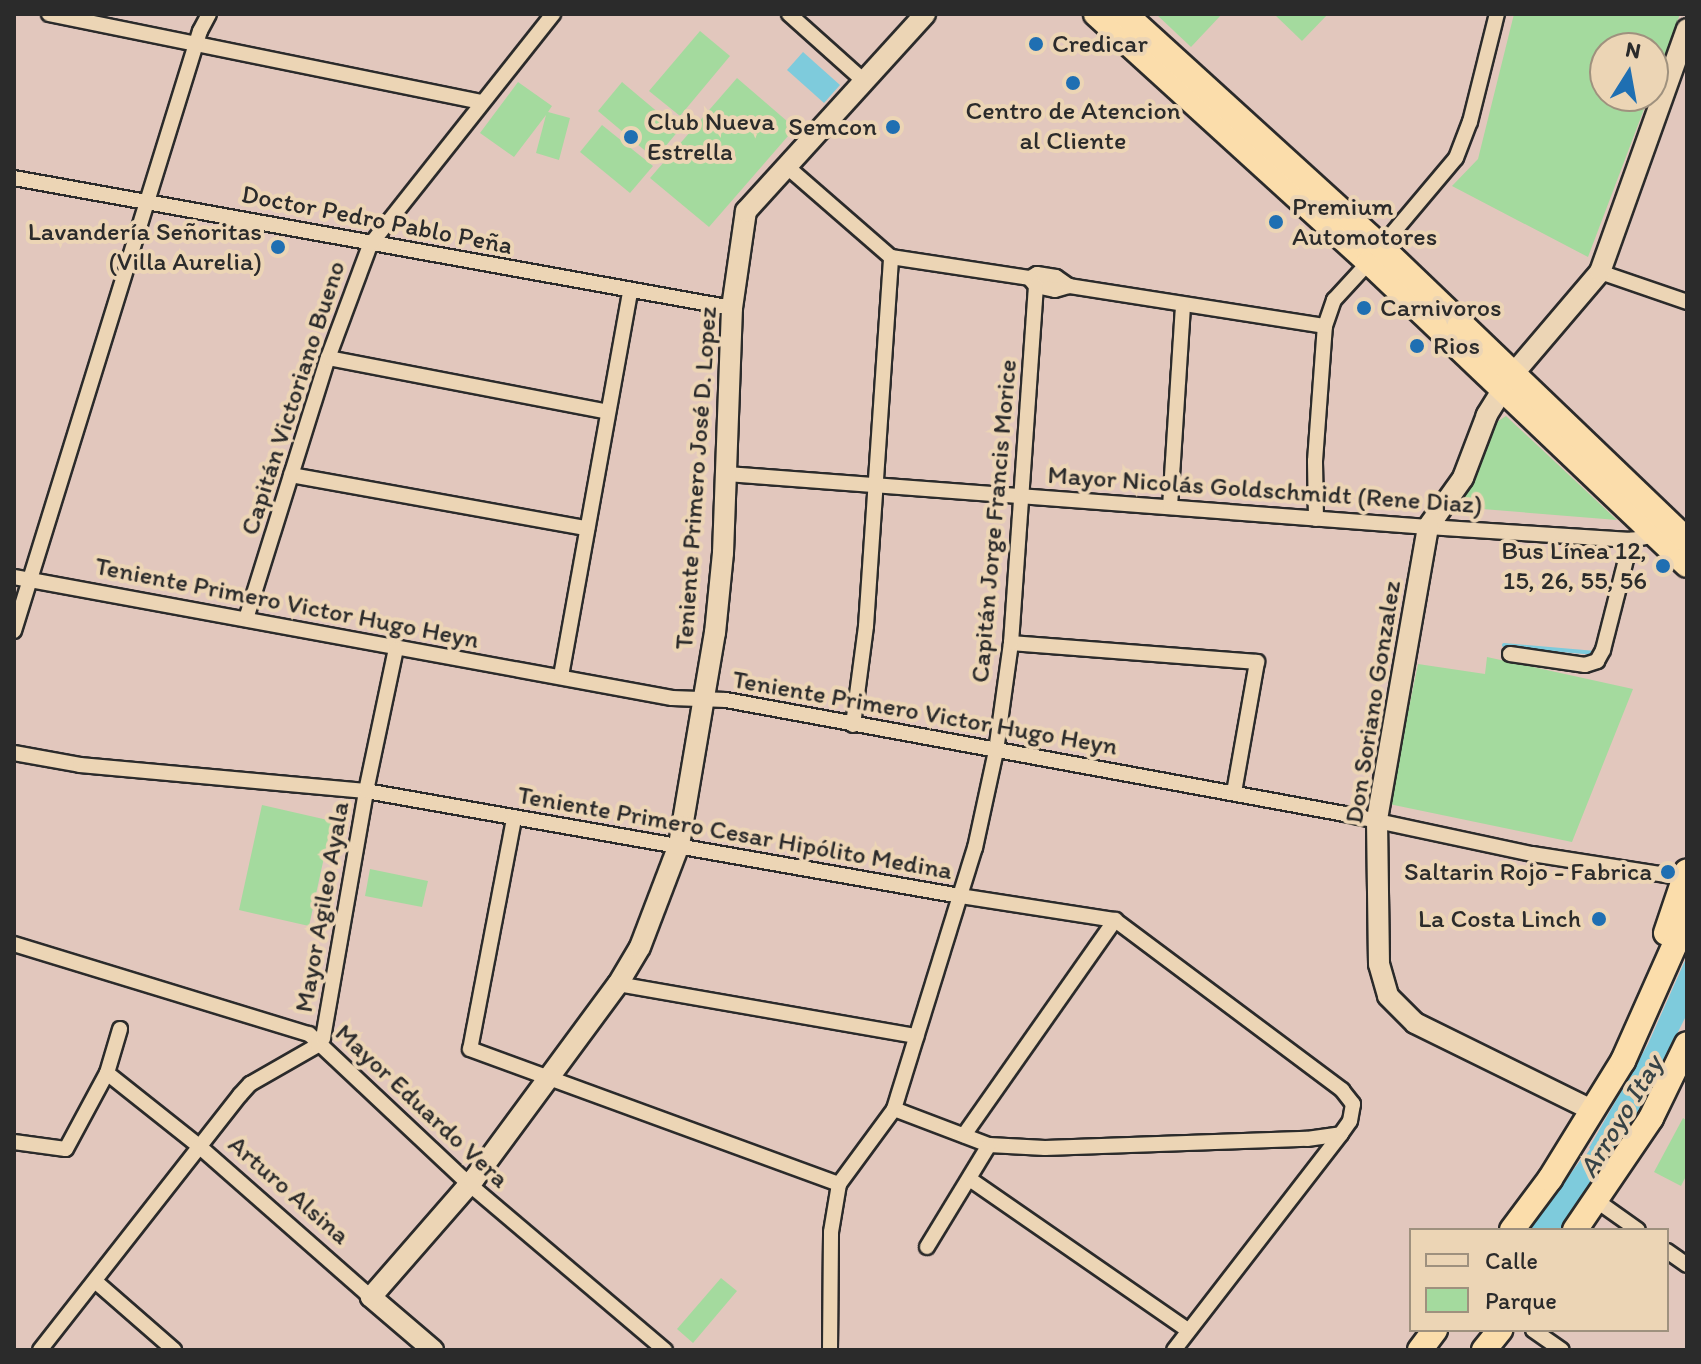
<!DOCTYPE html>
<html>
<head>
<meta charset="utf-8">
<style>
  body { margin:0 }
  #map { position:relative; width:1701px; height:1364px; overflow:hidden; background:#e2c7bd; font-family:Itim,sans-serif }
  div>[style] { position:absolute }
  .green>* { inset:0; background:#a4da9e }
  .water>* { inset:0; background:#7ecbdc }
  .stream>* { height:4px; margin:-2px; padding:0 2px; transform-origin:2px; border-radius:2px; background:#7ecbdc }
  .river>* { height:24px; margin:-12px; padding:0 12px; transform-origin:12px; border-radius:12px; background:#7ecbdc }
  .roads { filter:drop-shadow(2px 0 #2b2b2b) drop-shadow(-2px 0 #2b2b2b) drop-shadow(0 2px #2b2b2b) drop-shadow(0 -2px #2b2b2b) }
  .street>* { height:14px; margin:-7px; padding:0 7px; transform-origin:7px; border-radius:7px; background:#ecd5b5 }
  .secondary>* { height:20px; margin:-10px; padding:0 10px; transform-origin:10px; border-radius:10px; background:#ecd5b5 }
  .highway>* { height:24px; margin:-12px; padding:0 12px; transform-origin:12px; border-radius:12px; background:#fbddab }
  .dots>* { width:22px; height:22px; translate:-50% -50%; box-sizing:border-box; border:4px solid #ecd5b5; border-radius:50% }
  span { translate:-50% -50%; white-space:nowrap; text-align:center; line-height:1.15; -webkit-text-stroke:8px #ecd5b5; paint-order:stroke }
  .poi-label { font-size:26px; color:#2b2b2b }
  .left { translate:0 -50%; text-align:left }
  .right { translate:-100% -50%; text-align:right }
  .street-label { font-size:26px; color:#2b2b2b }
  .water-label { font-size:28px; color:#374346; font-style:italic }
  .frame { position:absolute; inset:0; border:16px solid #2b2b2b; pointer-events:none }
  .legend { position:absolute; left:1409px; top:1228px; width:260px; height:104px; box-sizing:border-box; background:#ecd5b5; border:2px solid #9f917e; margin:0; padding:10px 14px; list-style:none; font-size:24px; color:#2b2b2b }
  .legend li { display:flex; align-items:center; gap:16px; height:40px }
  .legend b { width:40px; border:2px solid #9f917e }
  .north { position:absolute; left:1589px; top:32px; width:80px; height:80px; box-sizing:border-box; background:#ecd5b5; border:2px solid #9f917e; border-radius:50%; rotate:11deg; font-size:22px; font-weight:700; line-height:32px; text-align:center; color:#2b2b2b }
  .north::after { content:''; display:block; margin:auto; width:28px; height:36px; background:#1f6fb2; clip-path:polygon(50% 0,100% 100%,50% 72%,0 100%) }
</style>
</head>
<body>
<div id="map">
  <div class="green">
    <div style="clip-path:polygon(1156px 14px,1222px 14px,1191px 47px)"></div>
    <div style="clip-path:polygon(1274px 14px,1328px 14px,1302px 41px)"></div>
    <div style="clip-path:polygon(1514px 14px,1680px 14px,1653px 87px,1653px 48px,1605px 48px,1605px 96px,1649px 96px,1588px 257px,1452px 186px,1478px 159px)"></div>
    <div style="clip-path:polygon(700px 31px,730px 56px,680px 116px,649px 91px)"></div>
    <div style="clip-path:polygon(737px 78px,795px 128px,709px 227px,650px 178px)"></div>
    <div style="clip-path:polygon(518px 82px,552px 106px,548px 112px,570px 118px,559px 160px,536px 153px,546px 115px,514px 157px,480px 133px)"></div>
    <div style="clip-path:polygon(622px 82px,679px 130px,655px 159px,598px 111px)"></div>
    <div style="clip-path:polygon(602px 125px,653px 166px,630px 193px,580px 152px)"></div>
    <div style="clip-path:polygon(1506px 416px,1617px 520px,1458px 507px,1492px 425px)"></div>
    <div style="clip-path:polygon(1487px 657px,1633px 689px,1572px 842px,1389px 804px,1418px 664px,1485px 674px)"></div>
    <div style="clip-path:polygon(262px 805px,332px 821px,309px 926px,239px 910px)"></div>
    <div style="clip-path:polygon(370px 869px,428px 881px,422px 907px,365px 896px)"></div>
    <div style="clip-path:polygon(1683px 1118px,1687px 1121px,1687px 1174px,1681px 1186px,1654px 1172px)"></div>
    <div style="clip-path:polygon(721px 1278px,737px 1291px,693px 1343px,677px 1329px)"></div>
  </div>
  <div class="water">
    <div style="clip-path:polygon(803px 52px,840px 85px,824px 103px,787px 70px)"></div>
    <div style="clip-path:polygon(1687px 956px,1687px 1014px,1638px 1112px,1609px 1160px,1604px 1157px,1601px 1162px,1606px 1166px,1602px 1171px,1557px 1230px,1529px 1230px,1585px 1154px,1600px 1162px,1604px 1157px,1589px 1148px,1648px 1044px)"></div>
  </div>
  <div class="stream">
    <div style="left:1504px;top:645px;width:92px;rotate:5deg"></div>
  </div>
  <div class="river">
    <div style="left:1547px;top:1230px;width:125px;rotate:-54.4deg"></div>
  </div>
  <div class="roads">
    <div class="street">
      <div style="left:49px;top:14px;width:441px;rotate:11.5deg"></div>
      <div style="left:789px;top:14px;width:101px;rotate:41.8deg"></div>
      <div style="left:785px;top:165px;width:140px;rotate:41deg"></div>
      <div style="left:891px;top:257px;width:141px;rotate:8.6deg"></div>
      <div style="left:1030px;top:278px;width:8px;rotate:-30deg"></div>
      <div style="left:1037px;top:274px;width:19px;rotate:9deg"></div>
      <div style="left:1056px;top:277px;width:16px;rotate:35deg"></div>
      <div style="left:14px;top:178px;width:730px;rotate:10.26deg"></div>
      <div style="left:1381px;top:247px;width:116px;rotate:-49.9deg"></div>
      <div style="left:1456px;top:158px;width:39px;rotate:-69deg"></div>
      <div style="left:1470px;top:122px;width:111px;rotate:-76deg"></div>
      <div style="left:1600px;top:272px;width:92px;rotate:19deg"></div>
      <div style="left:1030px;top:279px;width:9px;rotate:49deg"></div>
      <div style="left:1036px;top:286px;width:19px;rotate:12deg"></div>
      <div style="left:1055px;top:290px;width:15px;rotate:-16deg"></div>
      <div style="left:1069px;top:286px;width:259px;rotate:8.9deg"></div>
      <div style="left:328px;top:358px;width:285px;rotate:10.9deg"></div>
      <div style="left:727px;top:474px;width:703px;rotate:4.32deg"></div>
      <div style="left:1428px;top:527px;width:203px;rotate:3.7deg"></div>
      <div style="left:1631px;top:540px;width:25px;rotate:-11deg"></div>
      <div style="left:291px;top:475px;width:301px;rotate:10.2deg"></div>
      <div style="left:1170px;top:507px;width:202px;rotate:-86.3deg"></div>
      <div style="left:1316px;top:519px;width:58px;rotate:-91deg"></div>
      <div style="left:1315px;top:461px;width:135px;rotate:-85.8deg"></div>
      <div style="left:1325px;top:326px;width:28px;rotate:-71deg"></div>
      <div style="left:1334px;top:300px;width:52px;rotate:-47.4deg"></div>
      <div style="left:14px;top:577px;width:669px;rotate:10.42deg"></div>
      <div style="left:672px;top:698px;width:54px;rotate:2.1deg"></div>
      <div style="left:726px;top:700px;width:629px;rotate:10.44deg"></div>
      <div style="left:1345px;top:814px;width:191px;rotate:12.1deg"></div>
      <div style="left:1532px;top:854px;width:155px;rotate:8.9deg"></div>
      <div style="left:246px;top:619px;width:274px;rotate:-72.6deg"></div>
      <div style="left:328px;top:358px;width:121px;rotate:-69.6deg"></div>
      <div style="left:370px;top:245px;width:295px;rotate:-51.6deg"></div>
      <div style="left:14px;top:631px;width:628px;rotate:-72.78deg"></div>
      <div style="left:200px;top:31px;width:19px;rotate:-62deg"></div>
      <div style="left:1011px;top:643px;width:247px;rotate:4.4deg"></div>
      <div style="left:1257px;top:662px;width:133px;rotate:100deg"></div>
      <div style="left:1510px;top:654px;width:76px;rotate:8.3deg"></div>
      <div style="left:1585px;top:665px;width:13px;rotate:-18deg"></div>
      <div style="left:1597px;top:661px;width:13px;rotate:-61deg"></div>
      <div style="left:1603px;top:650px;width:114px;rotate:-75.7deg"></div>
      <div style="left:561px;top:676px;width:391px;rotate:-79.8deg"></div>
      <div style="left:853px;top:725px;width:100px;rotate:-82.5deg"></div>
      <div style="left:866px;top:626px;width:370px;rotate:-86.1deg"></div>
      <div style="left:14px;top:753px;width:67px;rotate:10.3deg"></div>
      <div style="left:80px;top:765px;width:287px;rotate:5.2deg"></div>
      <div style="left:366px;top:791px;width:603px;rotate:10.02deg"></div>
      <div style="left:960px;top:896px;width:157px;rotate:8.8deg"></div>
      <div style="left:1115px;top:920px;width:284px;rotate:36.8deg"></div>
      <div style="left:1342px;top:1090px;width:18px;rotate:52deg"></div>
      <div style="left:1353px;top:1104px;width:17px;rotate:100deg"></div>
      <div style="left:1350px;top:1121px;width:16px;rotate:125deg"></div>
      <div style="left:1341px;top:1134px;width:273px;rotate:127.7deg"></div>
      <div style="left:514px;top:819px;width:234px;rotate:100.8deg"></div>
      <div style="left:470px;top:1049px;width:393px;rotate:20.1deg"></div>
      <div style="left:14px;top:944px;width:308px;rotate:17deg"></div>
      <div style="left:309px;top:1034px;width:219px;rotate:43.2deg"></div>
      <div style="left:469px;top:1184px;width:257px;rotate:40.3deg"></div>
      <div style="left:618px;top:984px;width:303px;rotate:9.9deg"></div>
      <div style="left:107px;top:1073px;width:119px;rotate:38.5deg"></div>
      <div style="left:200px;top:1147px;width:227px;rotate:41.3deg"></div>
      <div style="left:894px;top:1109px;width:102px;rotate:20.8deg"></div>
      <div style="left:989px;top:1145px;width:56px;rotate:3.1deg"></div>
      <div style="left:1045px;top:1148px;width:262px;rotate:-2deg"></div>
      <div style="left:1307px;top:1139px;width:34px;rotate:-8deg"></div>
      <div style="left:964px;top:1135px;width:263px;rotate:-54.9deg"></div>
      <div style="left:14px;top:1142px;width:52px;rotate:7.7deg"></div>
      <div style="left:66px;top:1149px;width:86px;rotate:-61.7deg"></div>
      <div style="left:107px;top:1073px;width:46px;rotate:-73.5deg"></div>
      <div style="left:971px;top:1180px;width:264px;rotate:34.7deg"></div>
      <div style="left:1597px;top:1201px;width:50px;rotate:35.3deg"></div>
      <div style="left:927px;top:1247px;width:119px;rotate:-58.7deg"></div>
      <div style="left:1667px;top:1251px;width:24px;rotate:35deg"></div>
      <div style="left:95px;top:1281px;width:105px;rotate:41.1deg"></div>
      <div style="left:1533px;top:1330px;width:35px;rotate:35deg"></div>
      <div style="left:40px;top:1350px;width:324px;rotate:-51.9deg"></div>
      <div style="left:240px;top:1095px;width:15px;rotate:-48deg"></div>
      <div style="left:250px;top:1084px;width:78px;rotate:-29.8deg"></div>
      <div style="left:318px;top:1045px;width:9px;rotate:-54deg"></div>
      <div style="left:323px;top:1038px;width:251px;rotate:-80.1deg"></div>
      <div style="left:366px;top:791px;width:145px;rotate:-78.1deg"></div>
      <div style="left:830px;top:1350px;width:118px;rotate:-89.5deg"></div>
      <div style="left:831px;top:1232px;width:49px;rotate:-80.5deg"></div>
      <div style="left:839px;top:1184px;width:93px;rotate:-53.7deg"></div>
      <div style="left:894px;top:1109px;width:273px;rotate:-72.8deg"></div>
      <div style="left:975px;top:848px;width:99px;rotate:-77.8deg"></div>
      <div style="left:996px;top:751px;width:109px;rotate:-82.1deg"></div>
      <div style="left:1011px;top:643px;width:358px;rotate:-86deg"></div>
    </div>
    <div class="secondary">
      <div style="left:1514px;top:373px;width:133px;rotate:-49.6deg"></div>
      <div style="left:1600px;top:272px;width:258px;rotate:-70.3deg"></div>
      <div style="left:1503px;top:389px;width:31px;rotate:122deg"></div>
      <div style="left:1487px;top:415px;width:67px;rotate:110.9deg"></div>
      <div style="left:1463px;top:478px;width:60px;rotate:125.5deg"></div>
      <div style="left:1428px;top:527px;width:297px;rotate:99.9deg"></div>
      <div style="left:1377px;top:820px;width:144px;rotate:89.2deg"></div>
      <div style="left:1379px;top:964px;width:33px;rotate:74deg"></div>
      <div style="left:1388px;top:996px;width:38px;rotate:45deg"></div>
      <div style="left:1415px;top:1023px;width:199px;rotate:26.2deg"></div>
      <div style="left:433px;top:1350px;width:82px;rotate:-139.5deg"></div>
      <div style="left:371px;top:1297px;width:157px;rotate:-48.9deg"></div>
      <div style="left:474px;top:1179px;width:242px;rotate:-53.6deg"></div>
      <div style="left:618px;top:984px;width:43px;rotate:-59.3deg"></div>
      <div style="left:640px;top:947px;width:109px;rotate:-69.1deg"></div>
      <div style="left:679px;top:845px;width:215px;rotate:-80.4deg"></div>
      <div style="left:715px;top:633px;width:80px;rotate:-84.3deg"></div>
      <div style="left:723px;top:553px;width:245px;rotate:-87.9deg"></div>
      <div style="left:732px;top:308px;width:98px;rotate:-81.8deg"></div>
      <div style="left:746px;top:211px;width:266px;rotate:-47.7deg"></div>
    </div>
    <div class="highway">
      <div style="left:1096px;top:14px;width:369px;rotate:42.3deg"></div>
      <div style="left:1369px;top:262px;width:439px;rotate:43.6deg"></div>
      <div style="left:1125px;top:14px;width:346px;rotate:42.3deg"></div>
      <div style="left:1381px;top:247px;width:424px;rotate:43.8deg"></div>
      <div style="left:1666px;top:933px;width:65px;rotate:-71.3deg"></div>
      <div style="left:1512px;top:1230px;width:64px;rotate:-53.3deg"></div>
      <div style="left:1550px;top:1179px;width:139px;rotate:-58.3deg"></div>
      <div style="left:1623px;top:1061px;width:158px;rotate:-66deg"></div>
      <div style="left:1575px;top:1230px;width:135px;rotate:-55.8deg"></div>
      <div style="left:1651px;top:1118px;width:82px;rotate:-64.1deg"></div>
      <div style="left:1420px;top:1350px;width:25px;rotate:-53deg"></div>
      <div style="left:1484px;top:1350px;width:26px;rotate:-51deg"></div>
    </div>
  </div>
  <div class="dots">
    <div style="left:1036px;top:44px;background:#1f6fb2"></div>
    <div style="left:1073px;top:83px;background:#1f6fb2"></div>
    <div style="left:893px;top:127px;background:#1f6fb2"></div>
    <div style="left:631px;top:137px;background:#1f6fb2"></div>
    <div style="left:1276px;top:222px;background:#1f6fb2"></div>
    <div style="left:278px;top:247px;background:#1f6fb2"></div>
    <div style="left:1364px;top:308px;background:#1f6fb2"></div>
    <div style="left:1417px;top:346px;background:#1f6fb2"></div>
    <div style="left:1663px;top:566px;background:#1f6fb2"></div>
    <div style="left:1668px;top:872px;background:#1f6fb2"></div>
    <div style="left:1599px;top:919px;background:#1f6fb2"></div>
  </div>
  <div class="poi-label">
    <span class="left" style="left:1052px;top:44px">Credicar</span>
    <span style="left:1073px;top:126px">Centro de Atencion<br>al Cliente</span>
    <span class="left" style="left:647px;top:137px">Club Nueva<br>Estrella</span>
    <span class="right" style="left:877px;top:127px">Semcon</span>
    <span class="left" style="left:1292px;top:222px">Premium<br>Automotores</span>
    <span class="right" style="left:262px;top:247px">Lavandería Señoritas<br>(Villa Aurelia)</span>
    <span class="left" style="left:1380px;top:308px">Carnivoros</span>
    <span class="left" style="left:1433px;top:346px">Rios</span>
    <span class="right" style="left:1647px;top:566px">Bus Línea 12,<br>15, 26, 55, 56</span>
    <span class="right" style="left:1652px;top:872px">Saltarin Rojo - Fabrica</span>
    <span class="right" style="left:1581px;top:919px">La Costa Linch</span>
  </div>
  <div class="street-label">
    <span style="left:377px;top:220px;rotate:11deg">Doctor Pedro Pablo Peña</span>
    <span style="left:293px;top:398px;rotate:-72deg">Capitán Victoriano Bueno</span>
    <span style="left:696px;top:478px;rotate:-86deg">Teniente Primero José D. Lopez</span>
    <span style="left:1265px;top:490px;rotate:4deg">Mayor Nicolás Goldschmidt (Rene Diaz)</span>
    <span style="left:994px;top:521px;rotate:-85deg">Capitán Jorge Francis Morice</span>
    <span style="left:287px;top:603px;rotate:11deg">Teniente Primero Victor Hugo Heyn</span>
    <span style="left:1373px;top:702px;rotate:-81deg">Don Soriano Gonzalez</span>
    <span style="left:925px;top:713px;rotate:10deg">Teniente Primero Victor Hugo Heyn</span>
    <span style="left:735px;top:833px;rotate:10deg">Teniente Primero Cesar Hipólito Medina</span>
    <span style="left:322px;top:907px;rotate:-80deg">Mayor Agileo Ayala</span>
    <span style="left:422px;top:1106px;rotate:43deg">Mayor Eduardo Vera</span>
    <span style="left:289px;top:1190px;rotate:41deg">Arturo Alsina</span>
  </div>
  <div class="water-label">
    <span style="left:1620px;top:1116px;rotate:-59deg">Arroyo Itay</span>
  </div>
  <div class="frame"></div>
  <ul class="legend">
  <li><b style="height:10px;background:#ecd5b5"></b>Calle</li>
  <li><b style="height:22px;background:#a4da9e"></b>Parque</li>
  </ul>
  <div class="north">N</div>
</div>
</body>
</html>
